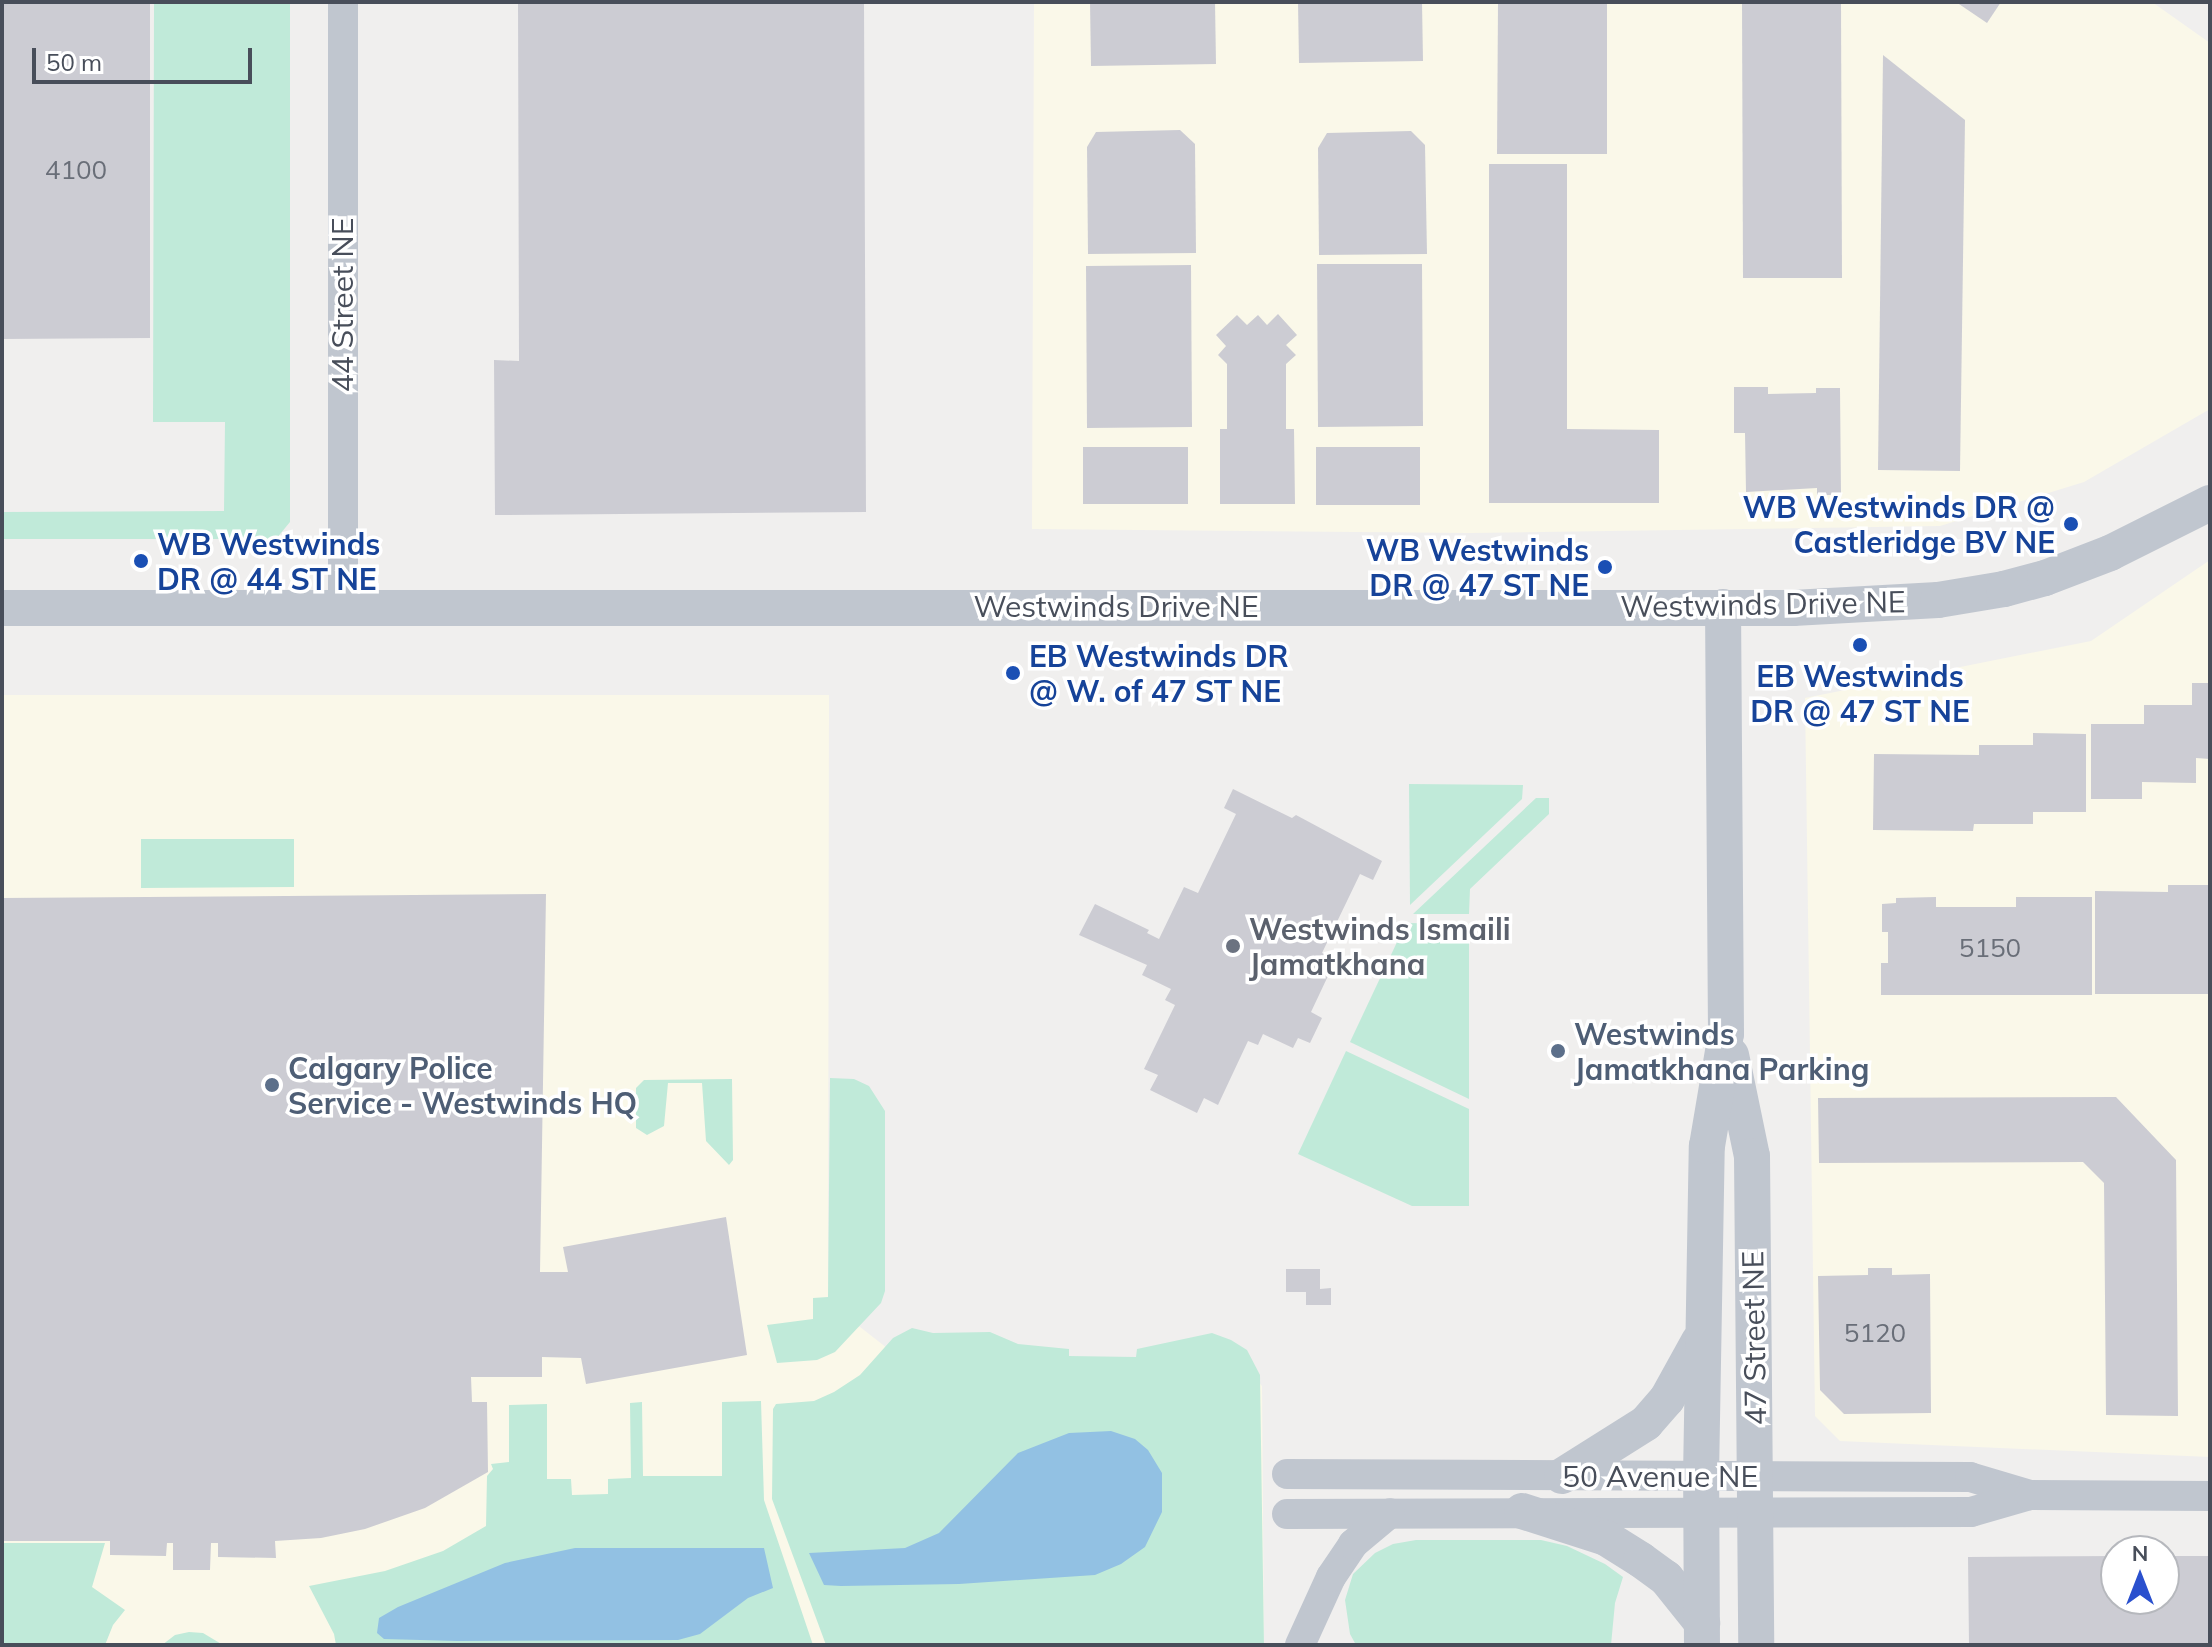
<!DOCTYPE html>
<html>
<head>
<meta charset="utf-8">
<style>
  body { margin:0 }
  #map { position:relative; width:2212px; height:1647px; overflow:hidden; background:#f0efee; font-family:Mulish,sans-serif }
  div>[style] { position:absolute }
  .commercial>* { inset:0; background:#faf8e9 }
  .green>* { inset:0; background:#c0ead9 }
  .water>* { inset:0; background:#92c1e3 }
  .building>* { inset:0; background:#ccccd3 }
  .minor>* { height:30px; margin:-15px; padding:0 15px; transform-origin:15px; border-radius:15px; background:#c0c6cf }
  .tertiary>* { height:36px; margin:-18px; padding:0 18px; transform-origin:18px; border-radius:18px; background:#c0c6cf }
  .dots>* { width:22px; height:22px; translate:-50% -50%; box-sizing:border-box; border:4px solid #fff; border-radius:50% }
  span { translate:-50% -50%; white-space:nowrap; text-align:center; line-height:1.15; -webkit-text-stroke:7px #fff; paint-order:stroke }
  .number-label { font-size:26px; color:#696e78 }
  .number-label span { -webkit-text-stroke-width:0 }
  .street-label { font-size:30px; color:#484e5a }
  .transit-label { font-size:30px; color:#164399; font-weight:700 }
  .right { translate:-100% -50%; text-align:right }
  .left { translate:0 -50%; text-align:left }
  .worship-label { font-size:30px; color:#5b616d; font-weight:700 }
  .service-label { font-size:30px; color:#4e5e75; font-weight:700 }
  .frame { position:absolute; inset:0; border:4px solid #484e5a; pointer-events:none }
  .north { position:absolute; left:2100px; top:1535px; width:80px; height:80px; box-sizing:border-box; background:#fff; border:2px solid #b6b8bd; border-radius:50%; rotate:0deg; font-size:22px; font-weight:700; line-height:32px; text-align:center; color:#484e5a }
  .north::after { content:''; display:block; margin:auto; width:28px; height:36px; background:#2a50ce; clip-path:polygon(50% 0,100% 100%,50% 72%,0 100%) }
  .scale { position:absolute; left:32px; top:48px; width:220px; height:36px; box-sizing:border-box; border:4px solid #484e5a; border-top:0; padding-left:10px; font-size:24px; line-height:28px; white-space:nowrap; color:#484e5a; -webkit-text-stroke:6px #fff; paint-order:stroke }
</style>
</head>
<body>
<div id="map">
  <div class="commercial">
    <div style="clip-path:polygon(1034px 2px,2152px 2px,2210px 43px,2210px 409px,2084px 482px,1940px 526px,1470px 533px,1032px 529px)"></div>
    <div style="clip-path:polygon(2210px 560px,2210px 1457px,1840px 1441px,1815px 1416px,1805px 698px,2091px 641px)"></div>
    <div style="clip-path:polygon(2px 695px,829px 695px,828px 1302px,887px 1348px,1251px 1374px,1262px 1386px,1264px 1645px,2px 1645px)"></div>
  </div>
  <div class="green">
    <div style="clip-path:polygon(154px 2px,290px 2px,290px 522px,276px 539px,2px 539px,2px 512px,224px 511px,225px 422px,153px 422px)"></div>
    <div style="clip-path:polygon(1409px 784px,1523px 785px,1522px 799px,1410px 905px)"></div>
    <div style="clip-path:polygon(1536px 798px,1549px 798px,1549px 814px,1470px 889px,1469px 914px,1413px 914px)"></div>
    <div style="clip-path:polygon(141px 839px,294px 839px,294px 887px,141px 888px)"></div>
    <div style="clip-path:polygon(1406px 923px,1469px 924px,1469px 1099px,1350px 1042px)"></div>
    <div style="clip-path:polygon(1346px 1051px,1469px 1109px,1469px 1206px,1412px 1206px,1298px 1154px)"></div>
    <div style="clip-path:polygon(830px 1078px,854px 1079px,869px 1086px,885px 1111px,885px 1291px,881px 1303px,835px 1352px,817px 1360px,777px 1363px,767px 1325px,813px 1319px,813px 1298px,828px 1297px)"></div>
    <div style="clip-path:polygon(732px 1079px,733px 1160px,729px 1165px,706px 1141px,702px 1083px,668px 1083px,664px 1126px,647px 1135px,636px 1128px,636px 1088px,644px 1080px)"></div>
    <div style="clip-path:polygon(912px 1328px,933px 1333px,990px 1332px,1018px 1344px,1069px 1349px,1069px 1356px,1136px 1357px,1137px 1349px,1212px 1333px,1231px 1340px,1247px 1350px,1260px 1375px,1264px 1645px,826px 1645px,772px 1499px,773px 1409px,776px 1404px,814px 1401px,834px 1392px,860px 1375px,893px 1338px)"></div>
    <div style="clip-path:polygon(761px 1401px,764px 1500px,813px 1645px,336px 1645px,334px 1634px,309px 1586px,385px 1571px,443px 1551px,486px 1526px,487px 1476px,493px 1469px,491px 1464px,509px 1462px,509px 1405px,547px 1404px,547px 1479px,571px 1479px,572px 1495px,608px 1494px,608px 1479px,631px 1478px,630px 1403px,642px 1402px,643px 1476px,722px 1476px,722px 1402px)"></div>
    <div style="clip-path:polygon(1416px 1540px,1541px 1540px,1567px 1546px,1605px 1564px,1623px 1577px,1615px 1603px,1611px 1645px,1356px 1645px,1350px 1634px,1345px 1600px,1353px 1574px,1375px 1553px,1393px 1544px)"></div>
    <div style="clip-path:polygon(2px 1543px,105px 1543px,92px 1587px,125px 1610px,113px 1625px,105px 1645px,2px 1645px)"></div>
    <div style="clip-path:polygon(189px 1632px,203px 1633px,223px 1645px,162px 1645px,175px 1635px)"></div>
  </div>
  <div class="water">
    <div style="clip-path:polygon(1111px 1431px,1135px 1439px,1148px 1450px,1162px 1473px,1162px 1512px,1145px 1547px,1121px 1564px,1095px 1575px,959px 1584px,841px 1586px,824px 1585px,809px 1553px,905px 1548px,939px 1533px,1018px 1453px,1069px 1433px)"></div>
    <div style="clip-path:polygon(575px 1548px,764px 1548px,773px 1588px,748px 1598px,700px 1634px,678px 1640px,457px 1641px,384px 1639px,377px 1633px,379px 1618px,398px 1607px,505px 1563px)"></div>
  </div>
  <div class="building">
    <div style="clip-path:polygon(2px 2px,150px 2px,150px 338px,2px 339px)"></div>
    <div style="clip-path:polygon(518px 2px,864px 2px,866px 512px,495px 515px,494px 360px,519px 361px)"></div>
    <div style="clip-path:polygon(1090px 2px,1215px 2px,1216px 64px,1091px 66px)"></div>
    <div style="clip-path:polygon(1298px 2px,1422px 2px,1423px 61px,1299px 63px)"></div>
    <div style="clip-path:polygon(1498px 2px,1607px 2px,1607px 154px,1497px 154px)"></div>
    <div style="clip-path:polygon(1742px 2px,1841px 2px,1842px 278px,1743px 278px)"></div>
    <div style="clip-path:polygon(1956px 2px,2001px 2px,1987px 23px)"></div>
    <div style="clip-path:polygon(1883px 55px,1965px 120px,1960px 471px,1878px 470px)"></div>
    <div style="clip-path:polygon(1180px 130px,1195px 144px,1196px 253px,1088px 254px,1087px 147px,1096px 132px)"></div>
    <div style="clip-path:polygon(1411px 131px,1425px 145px,1427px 254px,1319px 255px,1318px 148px,1327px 133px)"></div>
    <div style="clip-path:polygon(1489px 164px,1567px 164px,1567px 429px,1659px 430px,1659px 503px,1489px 503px)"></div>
    <div style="clip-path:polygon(1317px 264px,1422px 264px,1423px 426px,1318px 427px)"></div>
    <div style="clip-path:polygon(1191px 265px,1192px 427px,1087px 428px,1086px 266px)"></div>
    <div style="clip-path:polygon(1278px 314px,1297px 335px,1286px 345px,1296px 355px,1286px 364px,1286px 429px,1294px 429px,1295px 504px,1220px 504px,1220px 429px,1227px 429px,1227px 364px,1218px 355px,1226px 346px,1216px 335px,1237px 315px,1247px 325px,1258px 315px,1267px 325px)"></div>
    <div style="clip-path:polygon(1734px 387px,1768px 387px,1768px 394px,1816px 393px,1816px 388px,1840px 388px,1841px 495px,1817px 495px,1817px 488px,1746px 492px,1745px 433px,1734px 433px)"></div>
    <div style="clip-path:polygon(1083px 447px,1188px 447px,1188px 504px,1083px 504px)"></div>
    <div style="clip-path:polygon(1316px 447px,1420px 447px,1420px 505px,1316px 505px)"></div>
    <div style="clip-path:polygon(2192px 683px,2210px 683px,2210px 759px,2196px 758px,2196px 783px,2142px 782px,2142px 799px,2091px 799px,2091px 724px,2144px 724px,2144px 705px,2192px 705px)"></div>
    <div style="clip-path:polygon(2033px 733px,2086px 734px,2086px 812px,2033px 812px,2033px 824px,1974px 824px,1973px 831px,1873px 830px,1874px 754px,1979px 755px,1979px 745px,2033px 745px)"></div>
    <div style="clip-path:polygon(1233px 789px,1292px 818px,1296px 815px,1382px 861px,1373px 880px,1360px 874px,1322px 953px,1336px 959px,1311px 1012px,1322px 1018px,1310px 1043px,1298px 1038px,1293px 1048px,1263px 1034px,1258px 1045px,1248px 1041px,1218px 1105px,1204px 1098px,1197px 1113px,1150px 1090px,1158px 1075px,1144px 1069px,1175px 1005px,1165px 1000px,1171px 989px,1142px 975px,1147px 965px,1079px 935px,1095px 904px,1149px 930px,1147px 933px,1159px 939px,1184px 887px,1198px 893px,1236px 814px,1224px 808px)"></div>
    <div style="clip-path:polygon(2168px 885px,2210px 885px,2210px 994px,2095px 994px,2095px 891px,2168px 892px)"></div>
    <div style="clip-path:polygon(546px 894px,540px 1272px,568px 1272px,563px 1247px,726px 1217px,747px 1355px,586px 1384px,581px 1358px,542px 1357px,542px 1377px,471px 1377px,472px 1402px,487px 1402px,488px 1472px,425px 1508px,365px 1529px,321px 1538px,275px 1541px,276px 1558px,218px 1557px,218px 1543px,211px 1543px,210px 1570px,173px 1570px,173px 1543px,167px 1543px,166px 1556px,110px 1555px,110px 1541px,2px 1541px,2px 898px)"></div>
    <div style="clip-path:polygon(1936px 897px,1936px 907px,2016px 907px,2016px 897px,2092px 897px,2092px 995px,1881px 995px,1881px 963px,1888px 963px,1888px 932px,1882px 932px,1882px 904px,1896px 903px,1896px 898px)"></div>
    <div style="clip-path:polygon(2116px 1097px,2176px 1160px,2178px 1416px,2106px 1415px,2104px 1183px,2083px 1162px,1819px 1163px,1818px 1098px)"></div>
    <div style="clip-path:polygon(1868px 1268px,1892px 1268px,1892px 1275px,1930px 1274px,1931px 1413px,1844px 1414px,1820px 1390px,1818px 1276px,1868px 1275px)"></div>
    <div style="clip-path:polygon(1286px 1269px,1320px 1269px,1320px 1289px,1331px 1288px,1331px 1305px,1306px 1305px,1306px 1292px,1286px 1292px)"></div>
    <div style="clip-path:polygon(2116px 1556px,2116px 1599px,2164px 1599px,2164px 1556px,2210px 1556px,2210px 1645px,1969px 1645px,1968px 1557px)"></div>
  </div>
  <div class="minor">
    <div style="left:343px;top:2px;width:606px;rotate:90deg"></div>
    <div style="left:1287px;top:1474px;width:683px;rotate:0.25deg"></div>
    <div style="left:1970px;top:1477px;width:63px;rotate:16.7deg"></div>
    <div style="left:1287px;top:1514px;width:684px;rotate:-0.17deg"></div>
    <div style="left:1971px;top:1512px;width:61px;rotate:-16.1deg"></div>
    <div style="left:2030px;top:1495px;width:180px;rotate:0.3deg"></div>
    <div style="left:1300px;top:1645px;width:75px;rotate:-65.5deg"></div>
    <div style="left:1331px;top:1577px;width:40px;rotate:-56deg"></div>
    <div style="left:1353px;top:1544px;width:48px;rotate:-40deg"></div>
  </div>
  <div class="tertiary">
    <div style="left:2px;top:608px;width:1791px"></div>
    <div style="left:1793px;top:608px;width:145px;rotate:-3.2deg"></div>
    <div style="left:1938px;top:600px;width:67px;rotate:-9.5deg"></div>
    <div style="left:2004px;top:589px;width:42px;rotate:-15deg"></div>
    <div style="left:2045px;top:578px;width:70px;rotate:-21deg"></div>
    <div style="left:2110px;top:553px;width:112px;rotate:-26.6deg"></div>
    <div style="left:1731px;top:1055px;width:103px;rotate:78.3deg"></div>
    <div style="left:1752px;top:1156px;width:489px;rotate:89.5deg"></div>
    <div style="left:1562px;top:1476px;width:99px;rotate:-32.2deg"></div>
    <div style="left:1646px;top:1423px;width:32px;rotate:-49deg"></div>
    <div style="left:1667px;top:1399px;width:66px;rotate:-61.1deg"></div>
    <div style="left:1522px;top:1511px;width:88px;rotate:17.8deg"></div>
    <div style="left:1606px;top:1538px;width:41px;rotate:32.2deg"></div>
    <div style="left:1641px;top:1560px;width:31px;rotate:36deg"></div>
    <div style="left:1666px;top:1578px;width:58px;rotate:51.3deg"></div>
    <div style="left:1702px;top:1645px;width:168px;rotate:-90.3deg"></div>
    <div style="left:1701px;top:1477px;width:331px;rotate:-89deg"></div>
    <div style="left:1707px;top:1146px;width:114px;rotate:-80.4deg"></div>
    <div style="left:1726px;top:1034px;width:427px;rotate:-90.4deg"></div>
  </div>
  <div class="dots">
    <div style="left:2071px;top:524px;background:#1a4fb4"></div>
    <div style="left:141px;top:561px;background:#1a4fb4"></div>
    <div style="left:1605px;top:567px;background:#1a4fb4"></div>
    <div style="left:1860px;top:645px;background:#1a4fb4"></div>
    <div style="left:1013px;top:673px;background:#1a4fb4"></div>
    <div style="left:1233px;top:946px;background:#6b7280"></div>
    <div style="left:1558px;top:1051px;background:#5c6f8a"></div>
    <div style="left:272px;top:1085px;background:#5c6f8a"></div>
  </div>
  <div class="number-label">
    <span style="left:76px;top:170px">4100</span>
    <span style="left:1990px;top:948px">5150</span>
    <span style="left:1875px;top:1333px">5120</span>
  </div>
  <div class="street-label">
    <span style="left:342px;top:305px;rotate:-90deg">44 Street NE</span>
    <span style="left:1763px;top:604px;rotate:-1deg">Westwinds Drive NE</span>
    <span style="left:1116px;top:606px">Westwinds Drive NE</span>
    <span style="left:1754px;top:1338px;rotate:-91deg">47 Street NE</span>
    <span style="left:1660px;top:1476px">50 Avenue NE</span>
  </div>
  <div class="transit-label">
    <span class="right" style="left:2055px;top:524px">WB Westwinds DR @<br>Castleridge BV NE</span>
    <span class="left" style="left:157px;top:561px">WB Westwinds<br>DR @ 44 ST NE</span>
    <span class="right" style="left:1589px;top:567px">WB Westwinds<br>DR @ 47 ST NE</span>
    <span class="left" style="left:1029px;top:673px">EB Westwinds DR<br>@ W. of 47 ST NE</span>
    <span style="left:1860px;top:693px">EB Westwinds<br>DR @ 47 ST NE</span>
  </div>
  <div class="worship-label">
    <span class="left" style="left:1249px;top:946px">Westwinds Ismaili<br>Jamatkhana</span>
  </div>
  <div class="service-label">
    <span class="left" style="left:1574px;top:1051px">Westwinds<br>Jamatkhana Parking</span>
    <span class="left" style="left:288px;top:1085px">Calgary Police<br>Service - Westwinds HQ</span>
  </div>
  <div class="frame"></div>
  <div class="north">N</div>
  <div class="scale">50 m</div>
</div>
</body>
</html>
